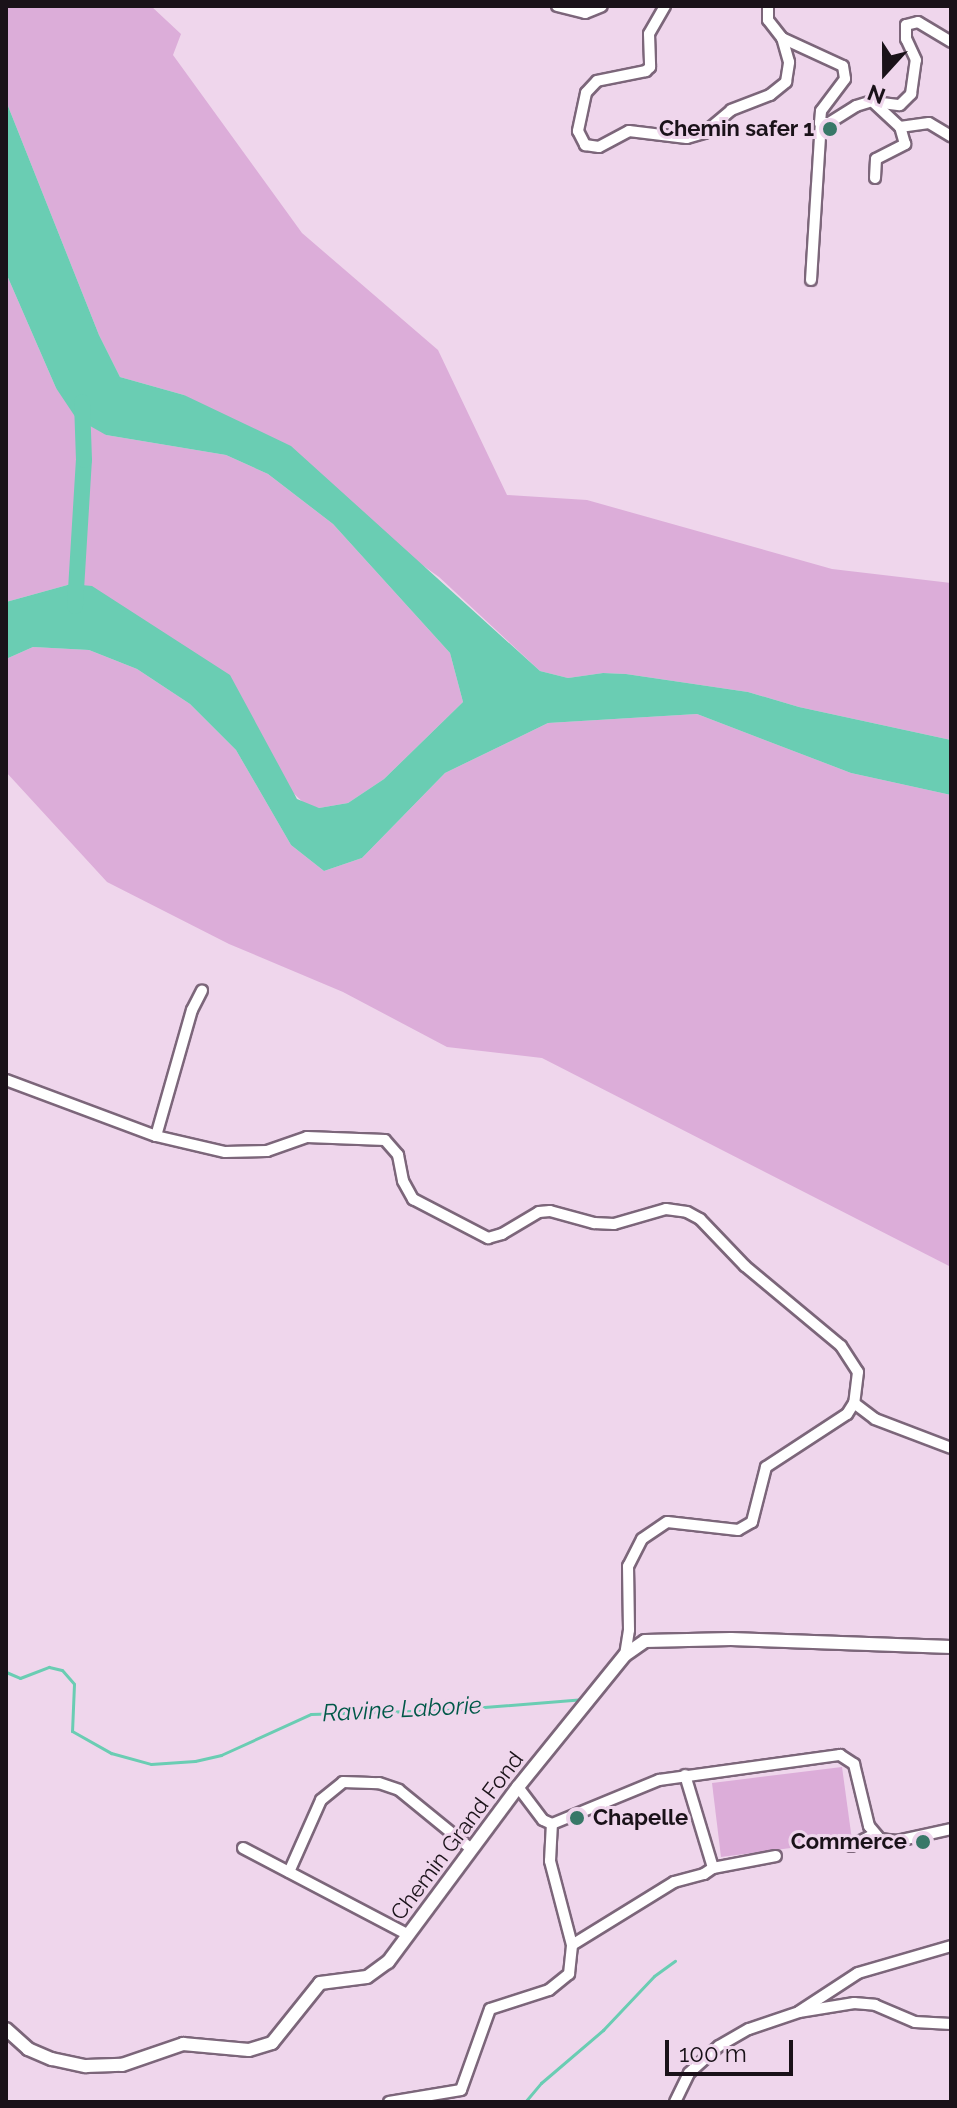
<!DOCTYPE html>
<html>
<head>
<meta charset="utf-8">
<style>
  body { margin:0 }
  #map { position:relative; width:957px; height:2108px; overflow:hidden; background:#efd6ec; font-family:Raleway,sans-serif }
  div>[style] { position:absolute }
  .green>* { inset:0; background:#dcadd9 }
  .water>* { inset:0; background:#6acdb3 }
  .stream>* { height:3px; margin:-1.5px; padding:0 1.5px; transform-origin:1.5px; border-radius:1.5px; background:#6acdb3 }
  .river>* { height:16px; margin:-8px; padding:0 8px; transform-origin:8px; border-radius:8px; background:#6acdb3 }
  .roads { filter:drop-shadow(2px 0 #7c667a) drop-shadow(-2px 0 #7c667a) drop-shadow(0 2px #7c667a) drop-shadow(0 -2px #7c667a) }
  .minor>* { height:10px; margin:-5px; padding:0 5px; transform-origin:5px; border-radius:5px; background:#fff }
  .tertiary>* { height:12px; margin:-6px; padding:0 6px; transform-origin:6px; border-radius:6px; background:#fff }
  .dots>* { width:22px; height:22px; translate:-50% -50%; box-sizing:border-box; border:4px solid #efd6ec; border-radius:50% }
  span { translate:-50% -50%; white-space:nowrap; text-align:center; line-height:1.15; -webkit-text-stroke:6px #efd6ec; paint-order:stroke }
  .poi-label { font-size:22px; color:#1a1219; font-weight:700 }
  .right { translate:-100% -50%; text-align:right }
  .left { translate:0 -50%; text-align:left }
  .street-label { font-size:22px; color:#1a1219 }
  .water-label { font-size:24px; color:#005848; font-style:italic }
  .frame { position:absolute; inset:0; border:8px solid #1a1219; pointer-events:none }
  .north { position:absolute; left:845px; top:32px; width:80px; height:80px; -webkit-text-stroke:6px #efd6ec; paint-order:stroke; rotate:201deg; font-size:22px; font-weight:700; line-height:32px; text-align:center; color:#1a1219 }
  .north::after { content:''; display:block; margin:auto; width:28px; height:36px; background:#1a1219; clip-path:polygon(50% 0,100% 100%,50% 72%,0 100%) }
  .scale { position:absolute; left:665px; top:2040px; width:128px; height:36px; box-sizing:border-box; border:4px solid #1a1219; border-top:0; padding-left:10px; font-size:24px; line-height:28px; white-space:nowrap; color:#1a1219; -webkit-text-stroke:6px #efd6ec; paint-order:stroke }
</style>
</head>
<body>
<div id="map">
  <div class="green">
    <div style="clip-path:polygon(6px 6px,151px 6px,181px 34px,173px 55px,302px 233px,438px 350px,507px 495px,587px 500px,832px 569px,951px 583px,951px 740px,799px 707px,748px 692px,626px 674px,603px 673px,568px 678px,540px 671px,439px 577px,184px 395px,120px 377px,99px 335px,6px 101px)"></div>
    <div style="clip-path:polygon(6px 273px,56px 388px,106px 435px,226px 455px,268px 474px,333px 524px,450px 653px,463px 702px,384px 779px,348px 803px,319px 808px,307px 806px,71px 584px,6px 602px)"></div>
    <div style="clip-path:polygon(33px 647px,89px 650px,137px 669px,190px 704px,236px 750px,291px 845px,324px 871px,362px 858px,445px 773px,548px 723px,697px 714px,851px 773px,951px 795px,951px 1267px,542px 1058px,447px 1047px,343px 992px,229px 944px,107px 882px,6px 772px,6px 659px)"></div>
    <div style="clip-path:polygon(842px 1767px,852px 1840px,721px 1857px,712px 1783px)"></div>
  </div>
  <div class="water">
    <div style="clip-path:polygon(6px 101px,99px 335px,120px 377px,184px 395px,291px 446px,540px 671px,568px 678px,603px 673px,626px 674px,748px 692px,799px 707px,951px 740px,951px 795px,851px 773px,697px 714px,548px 723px,445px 773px,362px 858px,324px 871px,291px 845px,236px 750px,190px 704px,137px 669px,89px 650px,33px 647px,6px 659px,6px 602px,71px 584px,92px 586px,230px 675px,297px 799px,319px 808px,348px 803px,384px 779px,463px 702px,450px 653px,333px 524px,268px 474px,226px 455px,106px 435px,76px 418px,56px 388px,6px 273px)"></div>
  </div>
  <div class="stream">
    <div style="left:6px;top:1672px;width:15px;rotate:23deg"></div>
    <div style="left:20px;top:1678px;width:31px;rotate:-21deg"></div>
    <div style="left:49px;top:1667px;width:13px;rotate:13deg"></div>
    <div style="left:62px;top:1670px;width:18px;rotate:49deg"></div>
    <div style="left:74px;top:1684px;width:47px;rotate:92.4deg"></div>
    <div style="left:72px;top:1731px;width:45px;rotate:29.4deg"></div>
    <div style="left:111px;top:1753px;width:41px;rotate:15.4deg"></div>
    <div style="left:151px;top:1764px;width:44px;rotate:-3.9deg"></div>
    <div style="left:195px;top:1761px;width:27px;rotate:-13deg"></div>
    <div style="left:221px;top:1755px;width:99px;rotate:-24.5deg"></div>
    <div style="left:311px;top:1714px;width:135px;rotate:-1.7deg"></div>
    <div style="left:446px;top:1710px;width:139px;rotate:-4.5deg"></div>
    <div style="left:525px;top:2102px;width:25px;rotate:-50deg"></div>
    <div style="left:541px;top:2083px;width:82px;rotate:-40.5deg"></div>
    <div style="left:603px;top:2030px;width:74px;rotate:-46.6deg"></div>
    <div style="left:654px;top:1976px;width:26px;rotate:-36deg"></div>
  </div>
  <div class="river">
    <div style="left:75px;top:606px;width:146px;rotate:-86.5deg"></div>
    <div style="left:84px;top:460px;width:58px;rotate:-92deg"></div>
  </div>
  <div class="roads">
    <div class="minor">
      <div style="left:557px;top:6px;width:29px;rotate:14deg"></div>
      <div style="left:585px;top:13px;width:18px;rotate:-22deg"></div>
      <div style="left:665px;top:6px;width:32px;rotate:120deg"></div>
      <div style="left:649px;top:34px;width:33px;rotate:88deg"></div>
      <div style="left:650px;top:67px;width:6px;rotate:135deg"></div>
      <div style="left:646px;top:71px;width:50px;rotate:168.5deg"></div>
      <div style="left:597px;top:81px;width:16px;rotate:133deg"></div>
      <div style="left:586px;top:93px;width:39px;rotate:102deg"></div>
      <div style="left:578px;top:131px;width:16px;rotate:63deg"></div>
      <div style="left:585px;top:145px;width:14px;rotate:8deg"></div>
      <div style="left:599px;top:147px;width:34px;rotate:-28deg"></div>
      <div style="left:629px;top:131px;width:58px;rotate:6.9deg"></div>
      <div style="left:687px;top:138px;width:18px;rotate:-16deg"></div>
      <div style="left:704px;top:133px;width:35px;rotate:-40deg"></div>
      <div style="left:731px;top:110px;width:42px;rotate:-21deg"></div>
      <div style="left:770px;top:95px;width:21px;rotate:-39deg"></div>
      <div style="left:786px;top:82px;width:20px;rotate:-81deg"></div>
      <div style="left:789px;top:62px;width:25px;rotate:-106deg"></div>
      <div style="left:768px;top:6px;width:14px;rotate:90deg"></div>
      <div style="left:768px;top:20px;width:23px;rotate:52deg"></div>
      <div style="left:782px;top:38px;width:67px;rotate:24.7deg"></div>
      <div style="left:843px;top:66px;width:13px;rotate:81deg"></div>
      <div style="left:845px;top:79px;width:40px;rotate:127deg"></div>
      <div style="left:821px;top:111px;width:12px;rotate:95deg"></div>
      <div style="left:820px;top:123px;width:9px"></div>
      <div style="left:829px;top:123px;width:32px;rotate:-32deg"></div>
      <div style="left:856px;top:106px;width:17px;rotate:-17deg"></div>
      <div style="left:872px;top:101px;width:38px;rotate:43deg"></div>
      <div style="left:900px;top:127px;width:29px;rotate:-8deg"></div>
      <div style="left:929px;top:123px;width:26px;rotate:31deg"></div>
      <div style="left:874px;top:102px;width:26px;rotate:7deg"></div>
      <div style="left:900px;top:105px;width:16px;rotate:-45deg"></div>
      <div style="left:911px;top:94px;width:34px;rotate:-82deg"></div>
      <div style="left:916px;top:60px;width:23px;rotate:-115deg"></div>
      <div style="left:906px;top:39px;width:14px;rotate:-90deg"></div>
      <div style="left:906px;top:25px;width:12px;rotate:-14deg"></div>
      <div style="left:918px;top:22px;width:39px;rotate:31deg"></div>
      <div style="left:875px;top:178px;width:19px;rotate:-87deg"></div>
      <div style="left:876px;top:159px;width:33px;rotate:-27deg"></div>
      <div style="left:905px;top:144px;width:18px;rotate:-106deg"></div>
      <div style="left:811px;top:280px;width:157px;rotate:-86.4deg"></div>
      <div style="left:6px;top:1080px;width:160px;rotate:20.5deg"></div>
      <div style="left:156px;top:1136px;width:71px;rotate:13.1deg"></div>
      <div style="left:225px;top:1152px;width:42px;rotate:-1.4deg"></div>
      <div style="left:267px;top:1151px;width:42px;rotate:-19.3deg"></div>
      <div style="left:307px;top:1137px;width:78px;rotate:2.2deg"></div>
      <div style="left:385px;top:1140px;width:20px;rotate:49deg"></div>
      <div style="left:398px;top:1155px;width:26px;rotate:79deg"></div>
      <div style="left:403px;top:1181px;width:21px;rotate:61deg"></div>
      <div style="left:413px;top:1199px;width:85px;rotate:27.5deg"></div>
      <div style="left:488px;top:1238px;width:15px;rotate:-16deg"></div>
      <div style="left:502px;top:1234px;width:43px;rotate:-30.7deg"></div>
      <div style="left:539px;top:1212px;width:11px;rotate:-5deg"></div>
      <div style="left:550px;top:1211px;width:46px;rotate:15.3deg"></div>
      <div style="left:594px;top:1223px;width:20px;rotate:3deg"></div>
      <div style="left:614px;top:1224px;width:54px;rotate:-16.1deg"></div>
      <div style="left:666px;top:1209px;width:21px;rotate:8deg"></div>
      <div style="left:687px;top:1212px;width:15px;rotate:28deg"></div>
      <div style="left:700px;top:1219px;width:65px;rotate:46.2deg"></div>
      <div style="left:745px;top:1266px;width:125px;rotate:39.8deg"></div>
      <div style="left:841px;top:1346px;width:31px;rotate:57deg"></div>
      <div style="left:858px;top:1372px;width:31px;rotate:97deg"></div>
      <div style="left:854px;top:1403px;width:13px;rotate:122deg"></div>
      <div style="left:847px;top:1414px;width:97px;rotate:146.8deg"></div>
      <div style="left:766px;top:1467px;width:57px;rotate:104.3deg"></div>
      <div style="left:752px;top:1522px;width:16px;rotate:150deg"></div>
      <div style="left:738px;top:1530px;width:71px;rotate:-173.6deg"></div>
      <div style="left:667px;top:1522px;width:30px;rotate:146deg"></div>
      <div style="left:642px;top:1539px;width:30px;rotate:117deg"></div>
      <div style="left:628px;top:1566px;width:64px;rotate:89.1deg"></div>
      <div style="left:629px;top:1630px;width:25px;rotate:99deg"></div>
      <div style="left:156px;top:1136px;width:131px;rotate:-74.1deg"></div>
      <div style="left:192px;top:1010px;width:22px;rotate:-63deg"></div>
      <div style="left:854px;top:1403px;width:26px;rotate:37deg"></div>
      <div style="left:875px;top:1419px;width:81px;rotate:20.9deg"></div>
      <div style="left:685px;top:1775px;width:97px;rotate:73.2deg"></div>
      <div style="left:518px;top:1787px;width:41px;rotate:52.9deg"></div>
      <div style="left:543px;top:1820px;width:10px;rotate:24deg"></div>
      <div style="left:552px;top:1824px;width:116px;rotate:-22.4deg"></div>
      <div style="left:659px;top:1780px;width:183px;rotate:-7.9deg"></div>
      <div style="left:840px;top:1755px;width:17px;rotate:33deg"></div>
      <div style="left:854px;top:1764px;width:64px;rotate:76.4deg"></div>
      <div style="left:869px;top:1826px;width:17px;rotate:50deg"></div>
      <div style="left:880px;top:1839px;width:17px;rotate:7deg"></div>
      <div style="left:897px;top:1841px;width:55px;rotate:-12.5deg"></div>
      <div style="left:851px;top:1846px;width:25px;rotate:-27deg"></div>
      <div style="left:243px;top:1848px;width:185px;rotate:27.7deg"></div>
      <div style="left:289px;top:1872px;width:79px;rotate:-66deg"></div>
      <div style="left:321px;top:1800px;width:28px;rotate:-39deg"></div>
      <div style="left:343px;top:1782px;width:36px;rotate:2deg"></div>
      <div style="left:379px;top:1783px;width:21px;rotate:19deg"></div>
      <div style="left:399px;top:1790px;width:92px;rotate:39.2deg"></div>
      <div style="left:572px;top:1945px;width:120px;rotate:-31.7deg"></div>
      <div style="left:674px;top:1882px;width:31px;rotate:-15deg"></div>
      <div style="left:704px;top:1874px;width:11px;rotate:-34deg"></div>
      <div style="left:713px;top:1868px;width:64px;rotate:-10.8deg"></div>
      <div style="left:800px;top:2011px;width:69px;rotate:-33.2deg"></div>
      <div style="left:858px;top:1973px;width:97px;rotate:-16.2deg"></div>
      <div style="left:389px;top:2102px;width:73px;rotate:-9.5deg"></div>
      <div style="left:461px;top:2090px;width:86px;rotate:-70.3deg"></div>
      <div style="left:490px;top:2009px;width:62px;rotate:-17.9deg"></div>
      <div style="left:549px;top:1990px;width:26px;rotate:-39deg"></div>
      <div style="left:569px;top:1974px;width:29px;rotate:-84deg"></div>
      <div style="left:572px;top:1945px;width:87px;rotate:-104.7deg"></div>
      <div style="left:550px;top:1861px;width:37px;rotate:-87deg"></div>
      <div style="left:675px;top:2102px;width:32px;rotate:-64deg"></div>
      <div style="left:689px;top:2073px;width:40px;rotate:-42deg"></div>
      <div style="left:719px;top:2046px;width:34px;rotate:-30deg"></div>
      <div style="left:749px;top:2029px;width:53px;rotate:-18.8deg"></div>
      <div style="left:799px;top:2012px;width:56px;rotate:-9.3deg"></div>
      <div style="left:854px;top:2003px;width:21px;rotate:5deg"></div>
      <div style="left:875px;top:2005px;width:43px;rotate:23deg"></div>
      <div style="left:915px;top:2022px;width:36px;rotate:3deg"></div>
    </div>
    <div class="tertiary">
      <div style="left:6px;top:2029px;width:30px;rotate:42deg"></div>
      <div style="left:28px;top:2049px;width:26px;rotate:23deg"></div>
      <div style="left:52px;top:2059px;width:35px;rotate:12deg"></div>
      <div style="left:86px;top:2066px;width:36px;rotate:-2deg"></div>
      <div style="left:122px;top:2065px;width:65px;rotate:-19deg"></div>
      <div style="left:183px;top:2044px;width:66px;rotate:5.2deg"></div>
      <div style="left:249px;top:2050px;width:24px;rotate:-17deg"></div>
      <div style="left:272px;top:2043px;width:77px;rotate:-51.3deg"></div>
      <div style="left:320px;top:1983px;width:47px;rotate:-7.3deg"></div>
      <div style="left:367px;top:1977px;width:26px;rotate:-36deg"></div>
      <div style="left:388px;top:1962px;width:218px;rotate:-53.4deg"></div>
      <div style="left:518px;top:1787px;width:170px;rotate:-51deg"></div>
      <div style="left:625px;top:1655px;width:24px;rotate:-35deg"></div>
      <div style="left:645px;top:1641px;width:86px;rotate:-1.3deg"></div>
      <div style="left:731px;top:1639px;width:220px;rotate:2.1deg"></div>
    </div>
  </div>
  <div class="dots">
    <div style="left:830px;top:129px;background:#387868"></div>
    <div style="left:577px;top:1818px;background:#387868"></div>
    <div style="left:923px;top:1842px;background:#387868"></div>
  </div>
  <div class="poi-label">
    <span class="right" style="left:814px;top:129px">Chemin safer 1</span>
    <span class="left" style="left:593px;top:1818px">Chapelle</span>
    <span class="right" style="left:907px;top:1842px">Commerce</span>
  </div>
  <div class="street-label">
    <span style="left:457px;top:1836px;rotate:-53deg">Chemin Grand Fond</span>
  </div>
  <div class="water-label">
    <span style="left:402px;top:1709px;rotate:-3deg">Ravine Laborie</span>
  </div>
  <div class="frame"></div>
  <div class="north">N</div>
  <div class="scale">100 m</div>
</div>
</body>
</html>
